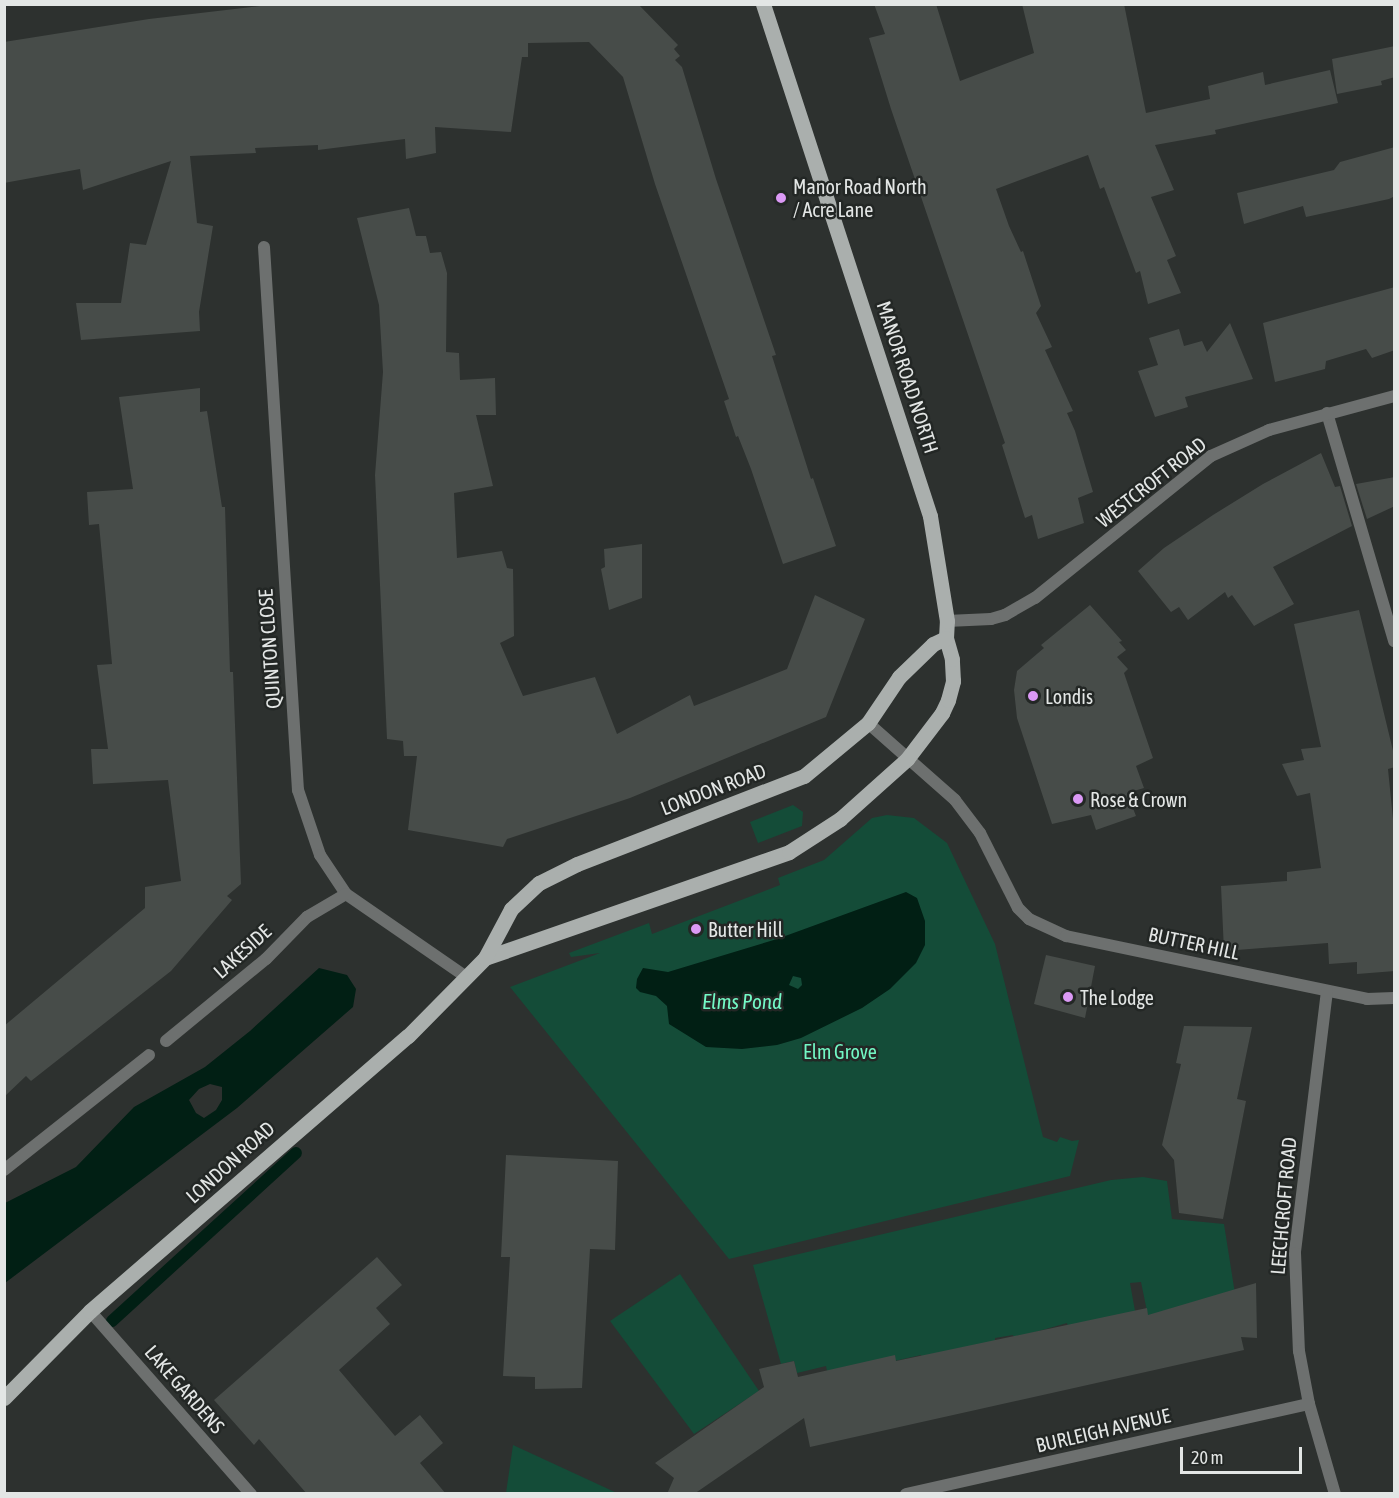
<!DOCTYPE html>
<html>
<head>
<meta charset="utf-8">
<style>
  body { margin:0 }
  #map { position:relative; width:1399px; height:1498px; overflow:hidden; background:#2d312f; font-family:"Asap Condensed",sans-serif }
  div>[style] { position:absolute }
  .green>* { inset:0; background:#144c38 }
  .water>* { inset:0; background:#011f14 }
  .stream>* { height:12px; margin:-6px; padding:0 6px; transform-origin:6px; border-radius:6px; background:#011f14 }
  .building>* { inset:0; background:#474c49 }
  .street>* { height:12px; margin:-6px; padding:0 6px; transform-origin:6px; border-radius:6px; background:#6d706f }
  .primary>* { height:15px; margin:-7.5px; padding:0 7.5px; transform-origin:7.5px; border-radius:7.5px; background:#aaafad }
  .dots>* { width:16px; height:16px; translate:-50% -50%; box-sizing:border-box; border:3px solid #232725; border-radius:50% }
  span { translate:-50% -50%; white-space:nowrap; text-align:center; line-height:1.15; -webkit-text-stroke:5px #232725; paint-order:stroke }
  .poi-label { font-size:20px; color:#e3e6e5 }
  .left { translate:0 -50%; text-align:left }
  .street-label { font-size:20px; color:#e3e6e5 }
  .park-label { font-size:20px; color:#72f7c4 }
  .water-label { font-size:21px; color:#73f9c6; font-style:italic }
  .frame { position:absolute; inset:0; border:6px solid #e3e6e5; pointer-events:none }
  .scale { position:absolute; left:1180px; top:1447px; width:122px; height:27px; box-sizing:border-box; border:3px solid #e3e6e5; border-top:0; padding-left:8px; font-size:18px; line-height:21px; white-space:nowrap; color:#e3e6e5; -webkit-text-stroke:4px #232725; paint-order:stroke }
</style>
</head>
<body>
<div id="map">
  <div class="green">
    <div style="clip-path:polygon(793px 805px,803px 812px,802px 826px,758px 843px,750px 822px)"></div>
    <div style="clip-path:polygon(887px 815px,914px 818px,947px 843px,995px 944px,1043px 1137px,1057px 1142px,1060px 1137px,1072px 1141px,1079px 1140px,1070px 1176px,729px 1259px,510px 987px,600px 953px,571px 957px,569px 953px,649px 923px,652px 934px,780px 885px,778px 878px,824px 860px,872px 818px)"></div>
    <div style="clip-path:polygon(1143px 1177px,1167px 1181px,1172px 1219px,1224px 1224px,1236px 1300px,1149px 1321px,1141px 1282px,1130px 1283px,1135px 1311px,1071px 1339px,1067px 1323px,1014px 1338px,1013px 1335px,995px 1338px,995px 1342px,922px 1359px,921px 1355px,890px 1362px,829px 1380px,826px 1366px,797px 1373px,794px 1361px,781px 1364px,753px 1265px,1111px 1180px)"></div>
    <div style="clip-path:polygon(680px 1274px,759px 1391px,694px 1434px,610px 1321px)"></div>
    <div style="clip-path:polygon(513px 1445px,617px 1493px,506px 1493px)"></div>
  </div>
  <div class="water">
    <div style="clip-path:polygon(evenodd,906px 892px,917px 898px,925px 921px,925px 945px,916px 963px,890px 989px,862px 1008px,801px 1038px,777px 1045px,742px 1049px,706px 1047px,669px 1024px,667px 1006px,656px 996px,640px 992px,636px 988px,637px 979px,643px 968px,668px 972px,777px 939px,906px 892px,793px 976px,801px 978px,802px 985px,798px 989px,789px 985px,793px 976px)"></div>
    <div style="clip-path:polygon(evenodd,319px 968px,347px 975px,356px 989px,353px 1007px,237px 1108px,5px 1283px,5px 1203px,76px 1167px,134px 1107px,205px 1067px,250px 1031px,319px 968px,210px 1084px,222px 1087px,222px 1100px,216px 1110px,204px 1118px,196px 1113px,189px 1100px,199px 1089px,210px 1084px)"></div>
  </div>
  <div class="stream">
    <div style="left:112px;top:1321px;width:249px;rotate:-42.4deg"></div>
  </div>
  <div class="building">
    <div style="clip-path:polygon(277px 4px,638px 4px,678px 45px,674px 49px,680px 56px,675px 60px,682px 67px,716px 179px,776px 355px,772px 356px,811px 479px,813px 478px,836px 546px,783px 564px,751px 469px,738px 436px,736px 437px,724px 401px,729px 399px,655px 184px,623px 77px,589px 42px,528px 43px,528px 57px,522px 57px,511px 132px,435px 127px,436px 153px,406px 159px,405px 139px,318px 150px,318px 145px,255px 148px,256px 153px,190px 156px,197px 223px,213px 226px,199px 312px,200px 331px,81px 340px,76px 303px,121px 303px,130px 243px,146px 245px,171px 161px,83px 190px,80px 169px,4px 183px,4px 42px,149px 19px)"></div>
    <div style="clip-path:polygon(874px 4px,936px 4px,960px 81px,1034px 53px,1022px 4px,1124px 4px,1146px 113px,1210px 99px,1208px 86px,1263px 72px,1265px 85px,1330px 70px,1338px 103px,1215px 130px,1216px 134px,1155px 145px,1174px 190px,1151px 197px,1176px 256px,1167px 260px,1181px 293px,1148px 304px,1140px 271px,1136px 273px,1104px 187px,1100px 189px,1088px 155px,996px 189px,1009px 226px,1021px 252px,1023px 251px,1041px 306px,1036px 313px,1052px 347px,1045px 350px,1073px 411px,1067px 413px,1075px 431px,1093px 492px,1078px 498px,1084px 523px,1038px 539px,1032px 515px,1025px 518px,1002px 445px,1005px 443px,891px 109px,869px 38px,885px 34px)"></div>
    <div style="clip-path:polygon(1395px 46px,1395px 77px,1381px 81px,1382px 85px,1337px 94px,1332px 59px)"></div>
    <div style="clip-path:polygon(1395px 147px,1395px 196px,1389px 199px,1306px 217px,1303px 206px,1244px 224px,1237px 193px,1334px 170px,1340px 162px)"></div>
    <div style="clip-path:polygon(409px 208px,416px 236px,426px 236px,430px 253px,441px 252px,447px 273px,446px 352px,459px 353px,460px 380px,495px 378px,496px 415px,476px 415px,493px 486px,454px 493px,457px 558px,502px 551px,507px 568px,513px 569px,514px 636px,500px 643px,523px 696px,595px 677px,617px 734px,690px 695px,694px 706px,787px 669px,815px 595px,865px 619px,826px 717px,630px 798px,507px 839px,503px 847px,408px 830px,417px 756px,404px 756px,403px 741px,387px 739px,375px 475px,383px 372px,379px 305px,357px 218px)"></div>
    <div style="clip-path:polygon(1395px 287px,1395px 350px,1372px 358px,1366px 349px,1326px 361px,1325px 369px,1275px 382px,1263px 323px)"></div>
    <div style="clip-path:polygon(1230px 323px,1253px 379px,1185px 397px,1188px 407px,1155px 417px,1138px 371px,1158px 365px,1149px 338px,1179px 329px,1184px 346px,1202px 341px,1207px 352px)"></div>
    <div style="clip-path:polygon(200px 388px,200px 412px,207px 411px,222px 507px,225px 507px,230px 672px,233px 672px,241px 884px,227px 896px,232px 900px,171px 971px,31px 1081px,26px 1076px,4px 1097px,4px 1026px,145px 908px,145px 887px,181px 881px,168px 780px,93px 784px,91px 749px,108px 749px,97px 665px,112px 664px,99px 524px,89px 525px,87px 492px,133px 489px,119px 397px)"></div>
    <div style="clip-path:polygon(1321px 453px,1335px 487px,1340px 486px,1352px 526px,1273px 567px,1294px 604px,1254px 626px,1232px 595px,1228px 598px,1225px 592px,1188px 620px,1179px 607px,1171px 612px,1138px 571px,1164px 548px,1213px 515px,1263px 484px)"></div>
    <div style="clip-path:polygon(1395px 477px,1395px 506px,1367px 519px,1356px 484px)"></div>
    <div style="clip-path:polygon(642px 544px,642px 598px,609px 610px,601px 569px,605px 567px,604px 549px)"></div>
    <div style="clip-path:polygon(1090px 605px,1122px 641px,1119px 642px,1126px 650px,1117px 657px,1128px 669px,1124px 673px,1153px 758px,1136px 766px,1144px 788px,1127px 793px,1136px 816px,1096px 830px,1091px 815px,1052px 824px,1017px 718px,1014px 690px,1017px 671px,1044px 648px,1041px 645px)"></div>
    <div style="clip-path:polygon(1359px 610px,1395px 759px,1395px 767px,1388px 769px,1395px 839px,1395px 971px,1357px 974px,1357px 962px,1329px 964px,1328px 943px,1224px 951px,1221px 886px,1287px 881px,1287px 872px,1321px 868px,1310px 793px,1297px 796px,1282px 764px,1304px 760px,1301px 749px,1321px 747px,1294px 624px)"></div>
    <div style="clip-path:polygon(1046px 955px,1095px 966px,1085px 1018px,1034px 1004px)"></div>
    <div style="clip-path:polygon(1184px 1026px,1252px 1027px,1237px 1099px,1246px 1101px,1223px 1219px,1179px 1213px,1174px 1160px,1162px 1145px,1181px 1064px,1176px 1063px)"></div>
    <div style="clip-path:polygon(506px 1155px,618px 1161px,615px 1250px,590px 1249px,582px 1388px,535px 1389px,535px 1377px,503px 1376px,510px 1257px,501px 1257px)"></div>
    <div style="clip-path:polygon(377px 1257px,402px 1285px,376px 1308px,390px 1324px,339px 1370px,395px 1436px,420px 1415px,443px 1443px,420px 1463px,446px 1494px,307px 1494px,259px 1439px,254px 1445px,214px 1400px)"></div>
    <div style="clip-path:polygon(1256px 1283px,1257px 1338px,1241px 1337px,1244px 1350px,810px 1447px,804px 1418px,694px 1494px,667px 1494px,674px 1478px,655px 1463px,764px 1387px,759px 1369px,794px 1361px,798px 1377px,895px 1355px,896px 1361px,1147px 1308px,1148px 1315px)"></div>
  </div>
  <div class="street">
    <div style="left:264px;top:247px;width:544px;rotate:86.42deg"></div>
    <div style="left:298px;top:790px;width:69px;rotate:71.3deg"></div>
    <div style="left:320px;top:855px;width:47px;rotate:56.3deg"></div>
    <div style="left:346px;top:894px;width:145px;rotate:34.6deg"></div>
    <div style="left:1327px;top:413px;width:238px;rotate:73.6deg"></div>
    <div style="left:947px;top:621px;width:44px;rotate:-2.6deg"></div>
    <div style="left:991px;top:619px;width:15px;rotate:-16deg"></div>
    <div style="left:1005px;top:615px;width:34px;rotate:-30deg"></div>
    <div style="left:1035px;top:598px;width:226px;rotate:-38.9deg"></div>
    <div style="left:1211px;top:456px;width:64px;rotate:-24.1deg"></div>
    <div style="left:1269px;top:430px;width:130px;rotate:-15.2deg"></div>
    <div style="left:868px;top:723px;width:116px;rotate:41.5deg"></div>
    <div style="left:955px;top:800px;width:41px;rotate:52.9deg"></div>
    <div style="left:980px;top:833px;width:84px;rotate:63.1deg"></div>
    <div style="left:1018px;top:908px;width:16px;rotate:45deg"></div>
    <div style="left:1029px;top:919px;width:41px;rotate:24.7deg"></div>
    <div style="left:1066px;top:936px;width:308px;rotate:11.8deg"></div>
    <div style="left:1367px;top:999px;width:27px;rotate:-2deg"></div>
    <div style="left:1327px;top:991px;width:264px;rotate:97deg"></div>
    <div style="left:1295px;top:1253px;width:98px;rotate:87.7deg"></div>
    <div style="left:1299px;top:1351px;width:54px;rotate:79.3deg"></div>
    <div style="left:1309px;top:1404px;width:94px;rotate:73.9deg"></div>
    <div style="left:166px;top:1041px;width:129px;rotate:-39.4deg"></div>
    <div style="left:266px;top:959px;width:59px;rotate:-45.7deg"></div>
    <div style="left:307px;top:917px;width:45px;rotate:-30.5deg"></div>
    <div style="left:4px;top:1170px;width:185px;rotate:-38.4deg"></div>
    <div style="left:90px;top:1311px;width:244px;rotate:48.7deg"></div>
    <div style="left:906px;top:1494px;width:413px;rotate:-12.6deg"></div>
  </div>
  <div class="primary">
    <div style="left:485px;top:958px;width:322px;rotate:-19.2deg"></div>
    <div style="left:789px;top:852px;width:61px;rotate:-32.9deg"></div>
    <div style="left:840px;top:819px;width:90px;rotate:-41.8deg"></div>
    <div style="left:907px;top:759px;width:58px;rotate:-52.7deg"></div>
    <div style="left:942px;top:713px;width:14px;rotate:-65deg"></div>
    <div style="left:948px;top:700px;width:20px;rotate:-75deg"></div>
    <div style="left:953px;top:681px;width:22px;rotate:-93deg"></div>
    <div style="left:952px;top:659px;width:22px;rotate:-106deg"></div>
    <div style="left:946px;top:638px;width:17px;rotate:-87deg"></div>
    <div style="left:947px;top:621px;width:106px;rotate:-99.2deg"></div>
    <div style="left:930px;top:516px;width:539px;rotate:-108.06deg"></div>
    <div style="left:4px;top:1398px;width:122px;rotate:-45.3deg"></div>
    <div style="left:90px;top:1311px;width:420px;rotate:-40.9deg"></div>
    <div style="left:408px;top:1036px;width:110px;rotate:-45.4deg"></div>
    <div style="left:485px;top:958px;width:55px;rotate:-62deg"></div>
    <div style="left:511px;top:909px;width:38px;rotate:-43deg"></div>
    <div style="left:539px;top:883px;width:42px;rotate:-26.6deg"></div>
    <div style="left:577px;top:864px;width:243px;rotate:-21.2deg"></div>
    <div style="left:804px;top:776px;width:83px;rotate:-39.6deg"></div>
    <div style="left:868px;top:723px;width:55px;rotate:-56deg"></div>
    <div style="left:899px;top:677px;width:47px;rotate:-44.1deg"></div>
    <div style="left:933px;top:644px;width:14px;rotate:-25deg"></div>
  </div>
  <div class="dots">
    <div style="left:781px;top:198px;background:#db99f5"></div>
    <div style="left:1033px;top:696px;background:#db99f5"></div>
    <div style="left:1078px;top:799px;background:#db99f5"></div>
    <div style="left:696px;top:929px;background:#db99f5"></div>
    <div style="left:1068px;top:997px;background:#db99f5"></div>
  </div>
  <div class="poi-label">
    <span class="left" style="left:793px;top:198px">Manor Road North<br>/ Acre Lane</span>
    <span class="left" style="left:1045px;top:696px">Londis</span>
    <span class="left" style="left:1090px;top:799px">Rose &amp; Crown</span>
    <span class="left" style="left:708px;top:929px">Butter Hill</span>
    <span class="left" style="left:1080px;top:997px">The Lodge</span>
  </div>
  <div class="street-label">
    <span style="left:908px;top:377px;rotate:72deg">MANOR ROAD NORTH</span>
    <span style="left:1151px;top:482px;rotate:-38deg">WESTCROFT ROAD</span>
    <span style="left:269px;top:649px;rotate:-94deg">QUINTON CLOSE</span>
    <span style="left:713px;top:789px;rotate:-21deg">LONDON ROAD</span>
    <span style="left:1194px;top:943px;rotate:12deg">BUTTER HILL</span>
    <span style="left:242px;top:951px;rotate:-42deg">LAKESIDE</span>
    <span style="left:230px;top:1162px;rotate:-42deg">LONDON ROAD</span>
    <span style="left:1283px;top:1206px;rotate:-85deg">LEECHCROFT ROAD</span>
    <span style="left:185px;top:1389px;rotate:49deg">LAKE GARDENS</span>
    <span style="left:1103px;top:1430px;rotate:-13deg">BURLEIGH AVENUE</span>
  </div>
  <div class="park-label">
    <span style="left:840px;top:1051px">Elm Grove</span>
  </div>
  <div class="water-label">
    <span style="left:742px;top:1001px">Elms Pond</span>
  </div>
  <div class="frame"></div>
  <div class="scale">20 m</div>
</div>
</body>
</html>
